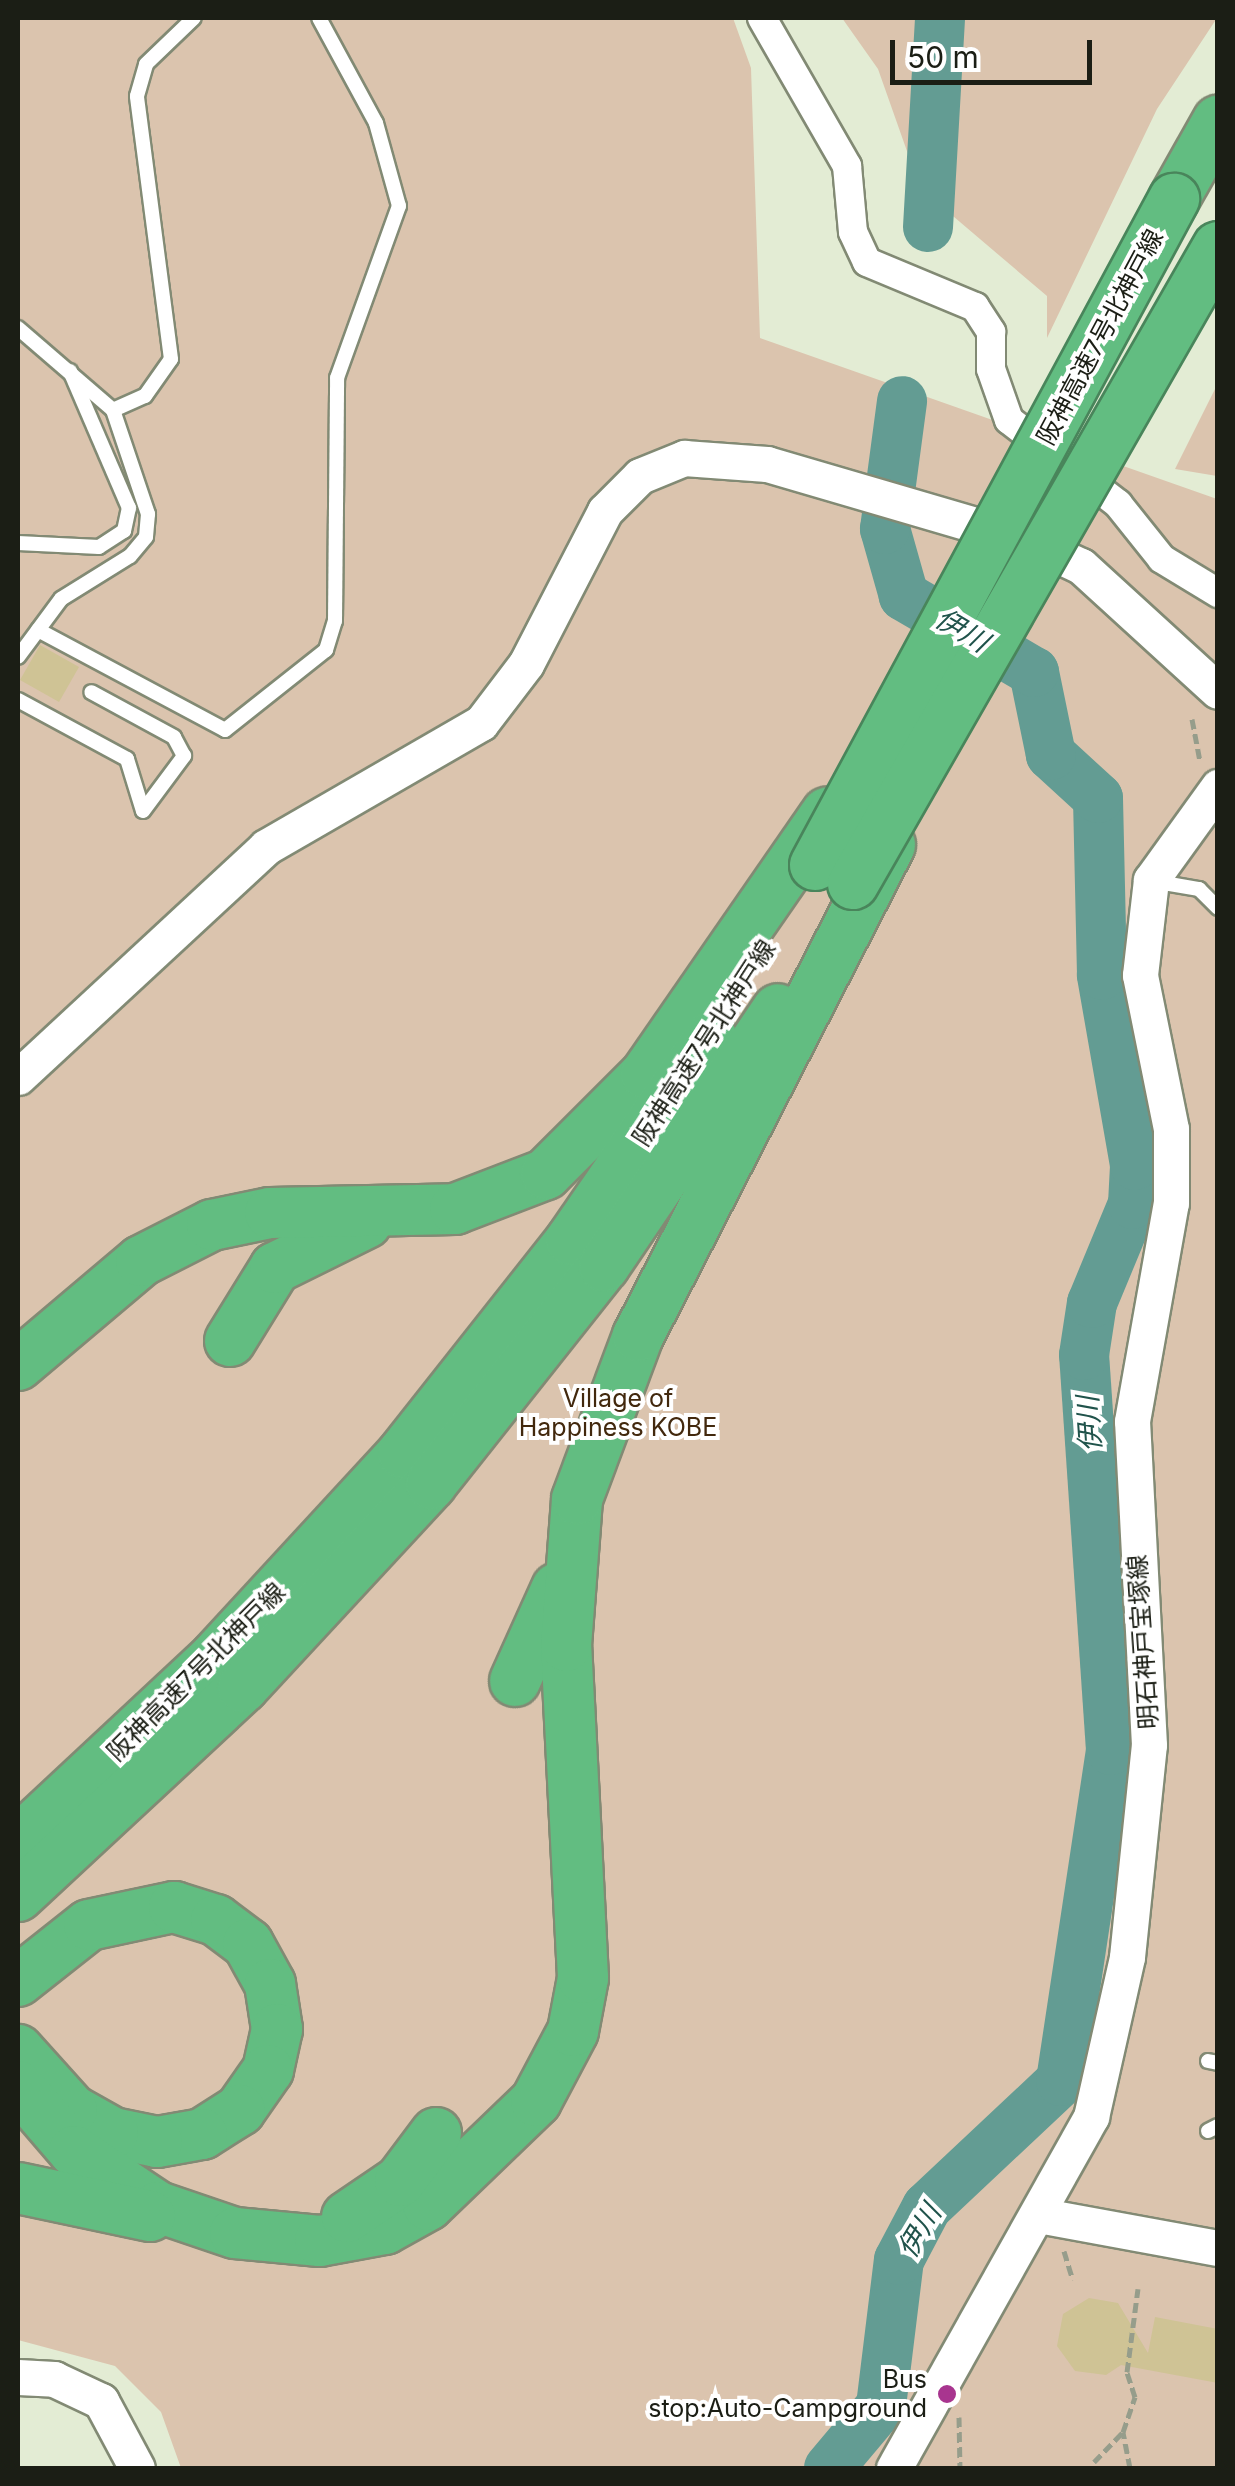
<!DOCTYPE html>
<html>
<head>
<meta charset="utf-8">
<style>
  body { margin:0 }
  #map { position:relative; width:1235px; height:2486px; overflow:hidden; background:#e3ecd4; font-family:Inter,"Noto Sans JP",sans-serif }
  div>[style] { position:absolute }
  .green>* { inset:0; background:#dbc4ae }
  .river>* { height:50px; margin:-25px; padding:0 25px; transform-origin:25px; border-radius:25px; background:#639c93 }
  .building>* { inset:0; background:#cfc395 }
  .path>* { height:5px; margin-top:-2.5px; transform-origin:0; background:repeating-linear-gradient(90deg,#969d8b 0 10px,transparent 0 15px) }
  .roads { filter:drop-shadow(2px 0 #828a74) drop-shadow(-2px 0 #828a74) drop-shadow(0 2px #828a74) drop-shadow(0 -2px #828a74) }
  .service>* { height:14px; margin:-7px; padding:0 7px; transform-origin:7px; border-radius:7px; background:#fff }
  .minor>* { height:28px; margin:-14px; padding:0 14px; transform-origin:14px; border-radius:14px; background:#fff }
  .tertiary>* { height:35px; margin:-17.5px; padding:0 17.5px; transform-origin:17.5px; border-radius:17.5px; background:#fff }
  .motorway>* { height:50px; margin:-25px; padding:0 25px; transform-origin:25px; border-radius:25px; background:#62bd81 }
  .bridges { filter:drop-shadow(2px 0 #49855b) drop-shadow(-2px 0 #49855b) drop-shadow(0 2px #49855b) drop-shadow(0 -2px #49855b) }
  .motorway-bridge>* { height:50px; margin:-25px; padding:0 25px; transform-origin:25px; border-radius:25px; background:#62bd81 }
  .dots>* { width:28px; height:28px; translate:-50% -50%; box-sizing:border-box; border:5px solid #fff; border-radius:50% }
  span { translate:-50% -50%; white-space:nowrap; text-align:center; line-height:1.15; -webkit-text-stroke:8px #fff; paint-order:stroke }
  .street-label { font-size:25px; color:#1b1e15 }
  .park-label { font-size:25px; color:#42280d }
  .poi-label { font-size:25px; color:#1b1e15 }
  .right { translate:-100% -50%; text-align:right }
  .water-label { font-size:28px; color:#20534b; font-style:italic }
  .frame { position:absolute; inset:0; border:20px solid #1b1e15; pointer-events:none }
  .scale { position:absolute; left:890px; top:40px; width:202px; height:45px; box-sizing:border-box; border:5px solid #1b1e15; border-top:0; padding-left:12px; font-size:30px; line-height:35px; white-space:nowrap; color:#1b1e15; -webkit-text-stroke:8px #fff; paint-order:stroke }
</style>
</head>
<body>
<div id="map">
  <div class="green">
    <div style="clip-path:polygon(18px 18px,733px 18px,751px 68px,760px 338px,1217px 499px,1217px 2468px,181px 2468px,161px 2412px,115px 2366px,18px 2340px)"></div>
    <div style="clip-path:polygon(842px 18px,1217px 18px,1157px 109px,1047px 338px,1047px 296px,920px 188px,878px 69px)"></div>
    <div style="clip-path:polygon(1217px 385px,1217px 476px,1175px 469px)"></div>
  </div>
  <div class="river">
    <div style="left:928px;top:227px;width:209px;rotate:-86.7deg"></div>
    <div style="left:829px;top:2468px;width:81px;rotate:-50deg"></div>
    <div style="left:881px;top:2406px;width:147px;rotate:-83deg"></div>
    <div style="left:899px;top:2260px;width:60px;rotate:-62.2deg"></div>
    <div style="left:927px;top:2207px;width:184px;rotate:-43.2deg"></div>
    <div style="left:1061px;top:2081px;width:335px;rotate:-81.4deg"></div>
    <div style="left:1111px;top:1750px;width:396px;rotate:-93.9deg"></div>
    <div style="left:1084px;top:1355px;width:53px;rotate:-81.3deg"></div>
    <div style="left:1092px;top:1303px;width:107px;rotate:-67.5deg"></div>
    <div style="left:1133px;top:1204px;width:39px;rotate:-87deg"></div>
    <div style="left:1135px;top:1165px;width:193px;rotate:-99.9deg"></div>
    <div style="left:1102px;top:975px;width:177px;rotate:-91.3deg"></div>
    <div style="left:1098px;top:798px;width:64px;rotate:-137.5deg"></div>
    <div style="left:1051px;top:755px;width:85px;rotate:-101.6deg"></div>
    <div style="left:1034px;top:672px;width:151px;rotate:-149.7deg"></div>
    <div style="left:904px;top:596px;width:70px;rotate:-105.8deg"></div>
    <div style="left:885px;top:529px;width:129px;rotate:-82.4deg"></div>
  </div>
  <div class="building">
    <div style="clip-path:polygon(40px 645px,79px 667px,59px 702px,20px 680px)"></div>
    <div style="clip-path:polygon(1089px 2298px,1118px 2303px,1148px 2353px,1155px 2317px,1218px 2329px,1218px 2383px,1121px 2365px,1106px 2375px,1075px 2371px,1057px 2346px,1063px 2314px)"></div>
  </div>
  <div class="path">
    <div style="left:1192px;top:719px;width:43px;rotate:79.2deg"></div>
    <div style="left:1064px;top:2251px;width:30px;rotate:73deg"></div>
    <div style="left:959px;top:2417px;width:51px;rotate:88.9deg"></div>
    <div style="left:1094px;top:2462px;width:42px;rotate:-46deg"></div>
    <div style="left:1130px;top:2468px;width:37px;rotate:-101deg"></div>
    <div style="left:1123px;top:2432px;width:37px;rotate:-71deg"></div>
    <div style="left:1135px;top:2397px;width:26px;rotate:-108deg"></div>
    <div style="left:1127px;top:2372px;width:84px;rotate:-82.5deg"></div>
  </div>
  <div class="roads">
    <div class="service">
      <div style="left:18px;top:328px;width:125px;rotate:40.8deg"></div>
      <div style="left:113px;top:410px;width:110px;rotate:71.4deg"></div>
      <div style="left:148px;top:514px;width:23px;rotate:95deg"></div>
      <div style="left:146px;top:537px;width:25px;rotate:130deg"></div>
      <div style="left:130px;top:556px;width:81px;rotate:148.1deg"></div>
      <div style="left:61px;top:599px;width:72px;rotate:126.6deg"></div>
      <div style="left:113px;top:410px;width:35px;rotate:-24deg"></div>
      <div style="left:145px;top:396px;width:45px;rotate:-54.9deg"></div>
      <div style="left:171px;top:359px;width:265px;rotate:-97.4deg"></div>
      <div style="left:137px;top:96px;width:33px;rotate:-74deg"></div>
      <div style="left:146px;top:64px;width:66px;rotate:-43.8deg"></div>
      <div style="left:18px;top:543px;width:81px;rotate:2.8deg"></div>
      <div style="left:99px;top:547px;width:30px;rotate:-33deg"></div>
      <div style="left:124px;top:531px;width:24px;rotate:-78deg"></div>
      <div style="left:129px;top:508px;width:149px;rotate:-113.3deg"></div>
      <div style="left:38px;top:630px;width:212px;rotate:28.1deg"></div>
      <div style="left:225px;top:730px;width:129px;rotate:-38.4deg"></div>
      <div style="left:326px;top:650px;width:30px;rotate:-73deg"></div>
      <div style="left:335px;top:621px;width:243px;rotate:-89.5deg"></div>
      <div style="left:337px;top:378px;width:183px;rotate:-70.2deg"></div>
      <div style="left:399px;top:206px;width:86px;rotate:-105.5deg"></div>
      <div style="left:376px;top:123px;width:119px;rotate:-118.5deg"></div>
      <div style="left:18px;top:700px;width:124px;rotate:28.4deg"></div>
      <div style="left:127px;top:759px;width:54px;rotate:72.9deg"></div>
      <div style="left:143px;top:811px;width:69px;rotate:-53.3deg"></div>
      <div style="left:184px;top:756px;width:21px;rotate:-118deg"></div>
      <div style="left:174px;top:737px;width:94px;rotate:-151.5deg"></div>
      <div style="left:1152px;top:881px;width:48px;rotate:9.7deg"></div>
      <div style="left:1199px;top:889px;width:27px;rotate:45deg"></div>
      <div style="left:1208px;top:2061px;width:10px;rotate:11deg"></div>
      <div style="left:1208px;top:2131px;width:11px;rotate:-27deg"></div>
    </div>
    <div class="minor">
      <div style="left:762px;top:18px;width:171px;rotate:60.1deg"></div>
      <div style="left:847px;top:166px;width:66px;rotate:84.8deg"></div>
      <div style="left:853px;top:232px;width:33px;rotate:65deg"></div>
      <div style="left:867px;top:262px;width:117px;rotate:22.6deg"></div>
      <div style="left:975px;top:307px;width:30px;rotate:57deg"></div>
      <div style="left:991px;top:332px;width:37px;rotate:90deg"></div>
      <div style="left:991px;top:369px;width:54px;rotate:70.6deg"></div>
      <div style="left:1009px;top:420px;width:138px;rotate:37.6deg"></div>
      <div style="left:1118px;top:504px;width:70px;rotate:51.3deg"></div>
      <div style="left:1162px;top:559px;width:66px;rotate:31.3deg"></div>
    </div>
    <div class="tertiary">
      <div style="left:18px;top:1077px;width:338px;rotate:-42.8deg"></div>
      <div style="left:266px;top:847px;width:248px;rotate:-30deg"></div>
      <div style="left:481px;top:723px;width:74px;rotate:-52.7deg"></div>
      <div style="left:526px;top:664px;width:172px;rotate:-62.7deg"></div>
      <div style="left:605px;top:511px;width:49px;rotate:-45deg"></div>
      <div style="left:640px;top:476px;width:48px;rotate:-22.2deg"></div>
      <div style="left:684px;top:458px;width:83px;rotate:4.1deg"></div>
      <div style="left:767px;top:464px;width:267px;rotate:16.3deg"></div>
      <div style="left:1023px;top:539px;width:64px;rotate:25deg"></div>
      <div style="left:1081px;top:566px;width:185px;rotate:42.4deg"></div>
      <div style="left:1038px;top:2215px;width:183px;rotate:10.4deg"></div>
      <div style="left:18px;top:2377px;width:36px;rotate:3deg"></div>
      <div style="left:54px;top:2379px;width:52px;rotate:25.1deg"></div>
      <div style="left:101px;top:2401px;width:76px;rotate:61.8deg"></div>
      <div style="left:894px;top:2468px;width:403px;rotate:-60.7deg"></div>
      <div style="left:1091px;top:2117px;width:164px;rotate:-77.3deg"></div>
      <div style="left:1127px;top:1957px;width:213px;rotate:-84.1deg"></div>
      <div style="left:1149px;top:1745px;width:324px;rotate:-93deg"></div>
      <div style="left:1132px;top:1421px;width:221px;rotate:-79.9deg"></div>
      <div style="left:1171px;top:1203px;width:74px;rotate:-90deg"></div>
      <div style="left:1171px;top:1129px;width:157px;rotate:-101.4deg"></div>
      <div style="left:1140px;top:975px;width:96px;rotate:-83.4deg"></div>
      <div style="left:1151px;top:880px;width:115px;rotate:-54.2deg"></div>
    </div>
    <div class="motorway">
      <div style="left:1174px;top:199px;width:90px;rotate:-60.6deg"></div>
      <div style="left:230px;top:1341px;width:86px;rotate:-58.3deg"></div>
      <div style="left:275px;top:1268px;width:102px;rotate:-26.3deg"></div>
      <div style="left:18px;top:1365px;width:161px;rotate:-40.2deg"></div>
      <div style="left:141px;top:1261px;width:80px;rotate:-26.9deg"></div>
      <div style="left:212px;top:1225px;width:59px;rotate:-11.7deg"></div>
      <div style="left:270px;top:1213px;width:185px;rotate:-1.2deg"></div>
      <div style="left:455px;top:1209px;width:97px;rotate:-21deg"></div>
      <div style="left:546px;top:1174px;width:141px;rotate:-45deg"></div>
      <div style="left:646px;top:1074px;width:318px;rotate:-55.3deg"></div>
      <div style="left:515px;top:1681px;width:102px;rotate:-65.7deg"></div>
      <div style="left:18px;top:1841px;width:270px;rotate:-43deg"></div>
      <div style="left:215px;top:1657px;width:277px;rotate:-47.3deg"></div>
      <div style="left:403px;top:1453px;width:271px;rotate:-51.7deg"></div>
      <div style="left:571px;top:1240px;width:247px;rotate:-55.4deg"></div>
      <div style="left:18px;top:1896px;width:307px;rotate:-42.9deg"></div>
      <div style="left:243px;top:1687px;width:277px;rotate:-47.2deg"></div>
      <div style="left:431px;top:1484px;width:278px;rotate:-51.6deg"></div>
      <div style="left:604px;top:1266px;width:310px;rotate:-55.9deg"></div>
      <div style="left:18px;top:1981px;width:90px;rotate:-38.3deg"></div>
      <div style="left:89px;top:1925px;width:87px;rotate:-12deg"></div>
      <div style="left:174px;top:1907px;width:44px;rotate:17.2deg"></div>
      <div style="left:216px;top:1920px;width:40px;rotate:37deg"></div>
      <div style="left:248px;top:1944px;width:46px;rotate:61.2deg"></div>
      <div style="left:270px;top:1984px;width:46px;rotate:81.2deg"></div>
      <div style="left:277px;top:2029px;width:42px;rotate:102.4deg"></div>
      <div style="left:268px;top:2070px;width:49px;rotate:125deg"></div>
      <div style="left:240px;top:2110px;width:45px;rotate:147.7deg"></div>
      <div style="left:202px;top:2134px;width:46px;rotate:169.9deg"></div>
      <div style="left:157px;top:2142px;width:45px;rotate:-168.4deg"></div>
      <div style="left:113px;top:2133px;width:47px;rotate:-150.7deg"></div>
      <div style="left:72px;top:2110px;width:81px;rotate:-132deg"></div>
      <div style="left:18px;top:2086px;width:86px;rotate:49.3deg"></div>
      <div style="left:74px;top:2151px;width:101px;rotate:33.7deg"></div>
      <div style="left:158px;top:2207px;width:81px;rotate:18.7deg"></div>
      <div style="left:235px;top:2233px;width:85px;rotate:5.4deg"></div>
      <div style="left:320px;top:2241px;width:66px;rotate:-10.5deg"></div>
      <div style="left:385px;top:2229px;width:49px;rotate:-29.2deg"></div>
      <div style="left:428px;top:2205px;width:150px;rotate:-43.9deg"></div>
      <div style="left:536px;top:2101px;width:79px;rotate:-62.1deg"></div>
      <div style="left:573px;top:2031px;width:54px;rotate:-79.3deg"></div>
      <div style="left:583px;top:1978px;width:332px;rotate:-92.9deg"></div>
      <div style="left:566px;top:1646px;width:147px;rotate:-85.7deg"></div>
      <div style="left:577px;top:1499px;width:174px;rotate:-69.5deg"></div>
      <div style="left:638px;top:1336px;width:552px;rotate:-62.83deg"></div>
      <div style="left:18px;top:2188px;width:135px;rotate:12deg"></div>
      <div style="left:347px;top:2217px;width:64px;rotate:-34.2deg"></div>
      <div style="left:400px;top:2181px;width:60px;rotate:-53.1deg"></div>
    </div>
  </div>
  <div class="bridges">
    <div class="motorway-bridge">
      <div style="left:815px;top:865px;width:757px;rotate:-61.67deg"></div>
      <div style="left:853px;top:884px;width:734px;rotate:-60.19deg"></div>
    </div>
  </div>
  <div class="dots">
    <div style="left:947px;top:2394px;background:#a8358f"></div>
  </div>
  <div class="street-label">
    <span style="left:1100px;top:337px;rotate:-62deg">阪神高速7号北神戸線</span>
    <span style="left:704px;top:1043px;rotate:-57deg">阪神高速7号北神戸線</span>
    <span style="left:1143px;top:1642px;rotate:-94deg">明石神戸宝塚線</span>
    <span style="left:196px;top:1672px;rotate:-45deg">阪神高速7号北神戸線</span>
  </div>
  <div class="park-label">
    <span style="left:618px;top:1413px">Village of<br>Happiness KOBE</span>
  </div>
  <div class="poi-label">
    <span class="right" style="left:927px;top:2394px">Bus<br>stop:Auto-Campground</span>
  </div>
  <div class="water-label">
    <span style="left:962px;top:630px;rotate:31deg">伊川</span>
    <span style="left:1089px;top:1424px;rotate:-94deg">伊川</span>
    <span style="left:919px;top:2231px;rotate:-59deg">伊川</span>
  </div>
  <div class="frame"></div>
  <div class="scale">50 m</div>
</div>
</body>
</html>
